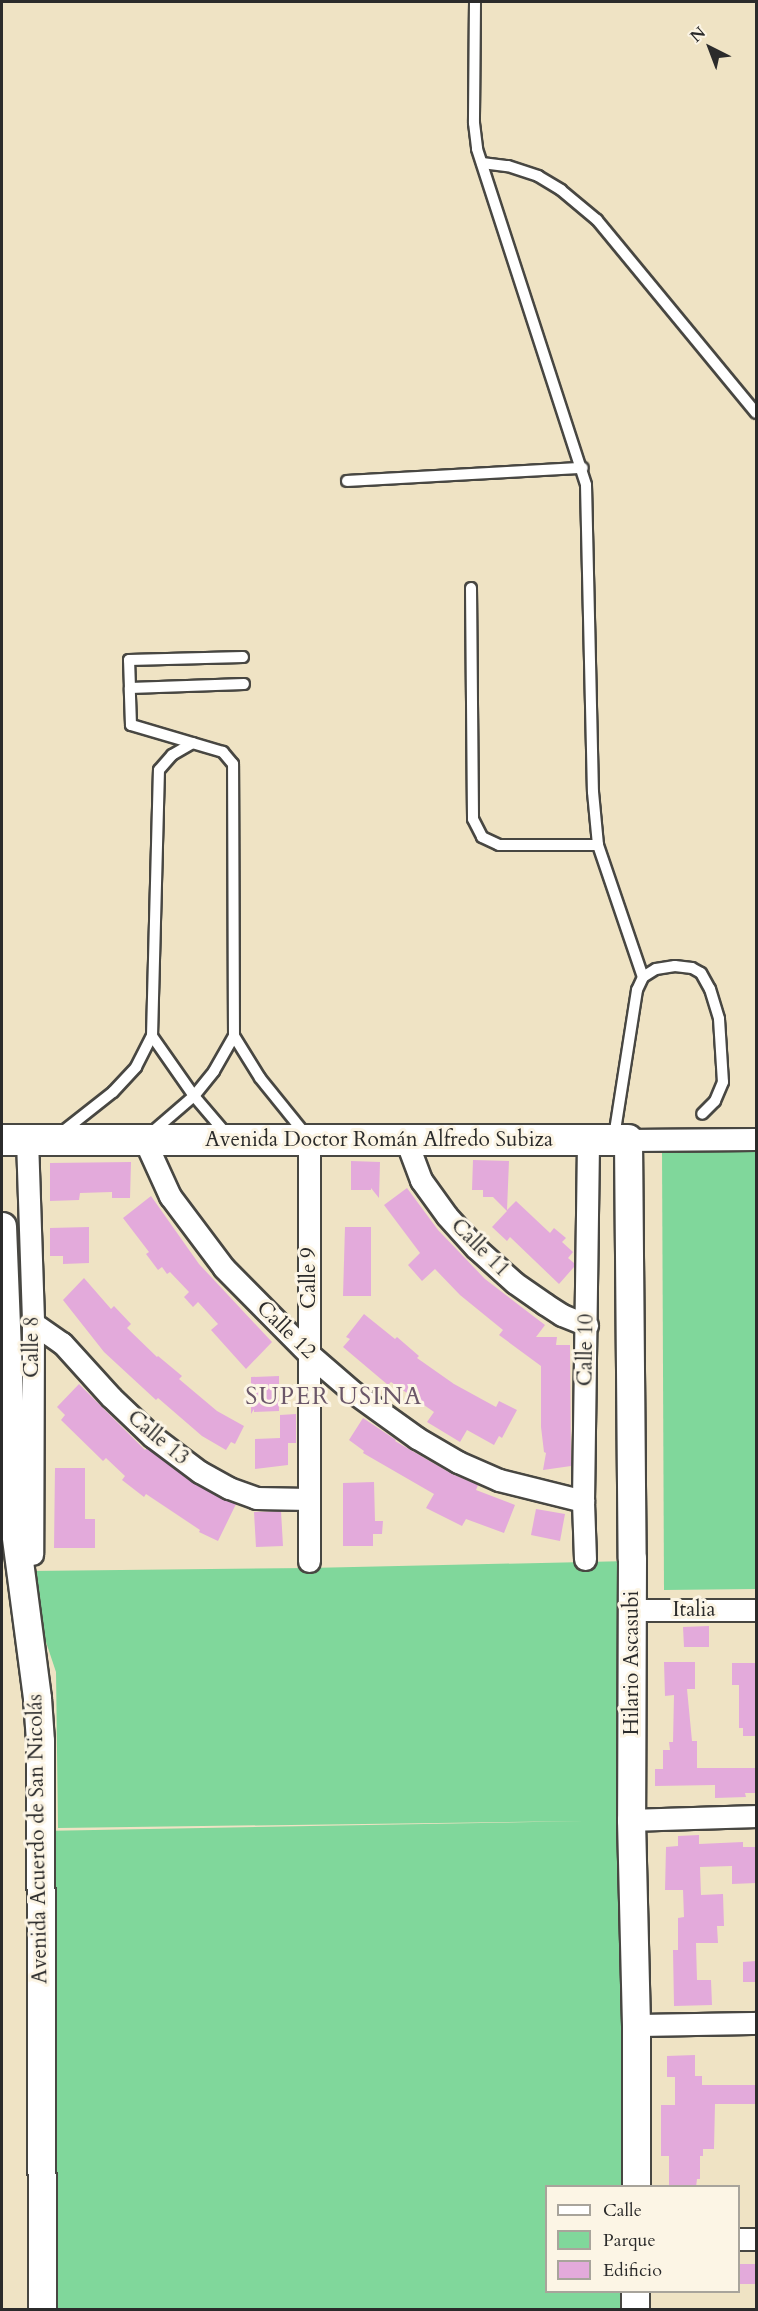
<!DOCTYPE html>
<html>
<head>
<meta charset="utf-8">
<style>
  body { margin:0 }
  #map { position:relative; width:758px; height:2311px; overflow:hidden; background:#efe3c4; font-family:Cardo,serif }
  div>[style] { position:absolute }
  .green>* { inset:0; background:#80d79b }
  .building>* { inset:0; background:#e3aadb }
  .roads { filter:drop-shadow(2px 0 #484742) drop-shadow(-2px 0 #484742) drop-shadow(0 2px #484742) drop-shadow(0 -2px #484742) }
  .service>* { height:10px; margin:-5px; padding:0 5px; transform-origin:5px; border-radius:5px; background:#fff }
  .minor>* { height:21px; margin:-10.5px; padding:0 10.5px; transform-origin:10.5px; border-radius:10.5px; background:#fff }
  .tertiary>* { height:27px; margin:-13.5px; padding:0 13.5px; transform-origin:13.5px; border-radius:13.5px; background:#fff }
  .secondary>* { height:30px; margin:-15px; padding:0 15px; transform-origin:15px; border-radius:15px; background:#fff }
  span { translate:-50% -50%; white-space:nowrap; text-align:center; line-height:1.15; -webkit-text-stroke:6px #fcf5e5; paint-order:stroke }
  .street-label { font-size:21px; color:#2b2b2b }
  .quarter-label { font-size:24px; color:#6b5769; letter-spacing:1.5px }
  .frame { position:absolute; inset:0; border:3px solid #2b2b2b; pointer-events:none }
  .legend { position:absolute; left:545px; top:2185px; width:195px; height:108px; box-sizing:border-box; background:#fcf5e5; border:2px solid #a8a49b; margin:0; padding:8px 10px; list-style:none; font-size:18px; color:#2b2b2b }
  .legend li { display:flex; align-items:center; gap:12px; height:30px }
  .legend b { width:30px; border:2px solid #a8a49b }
  .north { position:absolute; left:680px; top:18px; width:60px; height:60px; -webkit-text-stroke:4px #fcf5e5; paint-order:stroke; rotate:318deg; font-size:16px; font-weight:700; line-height:24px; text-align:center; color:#2b2b2b }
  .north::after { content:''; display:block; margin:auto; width:21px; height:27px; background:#2b2b2b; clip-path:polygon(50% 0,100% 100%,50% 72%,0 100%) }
</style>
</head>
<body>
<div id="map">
  <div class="green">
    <div style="clip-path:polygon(756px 1148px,756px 1589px,664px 1590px,662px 1149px)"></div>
    <div style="clip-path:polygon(630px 1561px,636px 2186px,546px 2186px,546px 2292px,635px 2292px,635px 2309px,42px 2309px,40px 1831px,585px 1821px,58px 1828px,56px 1672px,34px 1606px,30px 1571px,309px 1568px)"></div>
  </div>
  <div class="building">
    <div style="clip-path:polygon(473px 1160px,509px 1161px,507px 1210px,516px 1201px,550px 1233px,554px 1228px,566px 1238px,562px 1242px,573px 1252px,568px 1258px,574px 1263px,574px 1267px,559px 1284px,510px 1237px,507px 1241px,492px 1227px,507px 1211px,493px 1197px,483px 1197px,483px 1190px,472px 1190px)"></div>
    <div style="clip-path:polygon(351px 1161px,380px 1162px,379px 1198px,371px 1188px,371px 1190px,351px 1190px)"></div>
    <div style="clip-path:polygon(131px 1162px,130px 1198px,112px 1198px,112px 1192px,80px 1193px,79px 1200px,50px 1201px,50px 1163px)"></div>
    <div style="clip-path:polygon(407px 1188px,438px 1230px,485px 1279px,545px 1325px,536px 1337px,557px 1337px,556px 1345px,570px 1345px,571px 1466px,543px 1470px,546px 1453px,544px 1452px,541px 1427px,541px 1366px,499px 1335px,503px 1330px,460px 1295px,435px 1269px,422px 1281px,408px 1265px,420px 1253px,384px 1205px)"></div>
    <div style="clip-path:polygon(151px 1196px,199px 1264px,272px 1342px,246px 1369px,211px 1330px,218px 1324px,198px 1302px,193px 1307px,184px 1297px,189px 1292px,170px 1272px,167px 1274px,162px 1267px,158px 1270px,146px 1254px,149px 1252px,123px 1218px)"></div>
    <div style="clip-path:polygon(89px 1227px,89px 1263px,63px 1264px,63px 1256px,50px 1256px,50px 1228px)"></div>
    <div style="clip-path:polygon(345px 1227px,371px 1227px,371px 1296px,343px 1296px)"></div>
    <div style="clip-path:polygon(84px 1278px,111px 1309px,114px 1306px,131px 1324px,127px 1328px,157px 1357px,158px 1356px,182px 1376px,179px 1379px,217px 1411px,244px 1426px,235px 1444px,231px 1442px,226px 1450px,202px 1436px,158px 1398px,156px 1400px,104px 1352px,63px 1300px)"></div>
    <div style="clip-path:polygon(364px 1314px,395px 1339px,397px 1337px,419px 1356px,417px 1358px,454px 1384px,496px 1407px,499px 1401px,517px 1410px,502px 1438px,499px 1436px,494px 1445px,467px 1430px,460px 1442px,427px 1422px,434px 1412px,391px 1382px,388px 1385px,343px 1347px,350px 1339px,346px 1337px)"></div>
    <div style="clip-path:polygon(279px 1376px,279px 1411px,254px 1412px,254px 1409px,251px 1414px,251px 1377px)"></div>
    <div style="clip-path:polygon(79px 1384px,145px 1450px,147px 1448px,194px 1483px,236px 1504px,218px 1541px,199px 1532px,200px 1530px,146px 1494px,144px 1497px,122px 1480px,125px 1476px,106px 1458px,103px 1461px,61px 1420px,65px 1415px,57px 1407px)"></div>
    <div style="clip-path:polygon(296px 1414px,296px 1443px,288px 1443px,288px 1465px,255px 1469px,255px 1439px,280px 1438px,280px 1415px)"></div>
    <div style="clip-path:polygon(363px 1418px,396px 1440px,395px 1441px,452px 1474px,478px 1485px,476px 1490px,515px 1505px,504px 1533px,466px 1519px,462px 1526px,426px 1508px,434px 1494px,363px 1453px,364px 1451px,349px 1440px)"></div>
    <div style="clip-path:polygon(55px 1468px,85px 1468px,85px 1519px,95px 1519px,95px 1548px,54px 1548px)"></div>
    <div style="clip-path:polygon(374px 1482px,375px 1521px,383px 1521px,382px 1534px,373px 1534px,373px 1546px,343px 1546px,343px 1483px)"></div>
    <div style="clip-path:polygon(536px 1509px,565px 1514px,560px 1541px,531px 1535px)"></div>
    <div style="clip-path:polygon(281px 1511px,283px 1546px,256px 1547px,254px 1512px)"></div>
    <div style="clip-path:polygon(709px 1626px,709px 1647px,684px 1647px,683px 1627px)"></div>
    <div style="clip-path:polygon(664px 1662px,695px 1662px,695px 1689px,687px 1689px,692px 1741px,697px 1741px,697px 1768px,756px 1768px,756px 1793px,745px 1793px,746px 1797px,715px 1798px,715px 1785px,655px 1786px,655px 1769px,663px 1769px,663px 1750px,670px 1750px,669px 1742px,673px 1742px,674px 1695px,665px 1696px)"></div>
    <div style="clip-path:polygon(732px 1663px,756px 1663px,756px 1736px,743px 1736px,743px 1728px,739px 1728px,739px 1685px,732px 1685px)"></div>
    <div style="clip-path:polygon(699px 1835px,699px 1844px,743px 1842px,743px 1847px,756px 1847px,756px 1883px,732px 1884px,732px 1866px,700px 1867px,701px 1895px,723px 1894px,724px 1926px,717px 1926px,718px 1943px,696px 1943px,697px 1980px,711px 1980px,712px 2005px,674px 2006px,673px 1950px,678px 1950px,678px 1918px,684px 1917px,683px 1890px,665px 1890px,666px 1847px,678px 1846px,678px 1836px)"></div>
    <div style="clip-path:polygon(756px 1961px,756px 1982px,743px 1982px,743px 1962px)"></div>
    <div style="clip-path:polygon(695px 2055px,695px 2076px,702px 2076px,702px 2085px,756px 2085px,756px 2104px,715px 2104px,714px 2149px,703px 2149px,703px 2156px,700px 2156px,700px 2179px,697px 2179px,696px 2187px,669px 2187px,669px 2156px,661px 2156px,661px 2105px,675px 2105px,675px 2077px,667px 2077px,667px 2056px)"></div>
    <div style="clip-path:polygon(738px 2264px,756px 2264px,756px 2284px,738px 2284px)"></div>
  </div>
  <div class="roads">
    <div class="service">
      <div style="left:475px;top:2px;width:121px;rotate:90.5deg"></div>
      <div style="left:474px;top:123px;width:26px;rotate:83deg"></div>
      <div style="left:477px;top:149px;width:353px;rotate:72deg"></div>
      <div style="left:586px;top:485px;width:307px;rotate:88.7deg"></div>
      <div style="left:593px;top:792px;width:53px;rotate:84.6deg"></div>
      <div style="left:598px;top:845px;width:139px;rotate:71.2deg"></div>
      <div style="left:482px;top:163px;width:26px;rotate:7deg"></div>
      <div style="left:508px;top:166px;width:32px;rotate:18deg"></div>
      <div style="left:538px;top:176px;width:27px;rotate:31deg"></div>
      <div style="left:561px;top:190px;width:47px;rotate:39.8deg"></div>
      <div style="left:597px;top:220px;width:250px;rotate:50.5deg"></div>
      <div style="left:347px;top:481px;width:236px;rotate:-3.2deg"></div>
      <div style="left:471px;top:588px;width:231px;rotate:89.5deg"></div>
      <div style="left:473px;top:819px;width:20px;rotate:63deg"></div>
      <div style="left:482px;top:837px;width:19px;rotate:25deg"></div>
      <div style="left:499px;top:845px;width:99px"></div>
      <div style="left:130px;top:688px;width:28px;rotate:-92deg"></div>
      <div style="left:129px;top:660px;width:114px;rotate:-1.5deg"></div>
      <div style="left:152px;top:1036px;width:73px;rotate:55deg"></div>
      <div style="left:194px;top:1096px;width:52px;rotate:49.6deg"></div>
      <div style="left:234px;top:1036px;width:272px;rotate:-90.2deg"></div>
      <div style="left:233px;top:764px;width:16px;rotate:-130deg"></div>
      <div style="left:223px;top:752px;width:96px;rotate:-163.6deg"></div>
      <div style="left:131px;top:725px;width:37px;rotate:-92deg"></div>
      <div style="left:130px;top:688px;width:114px;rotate:-2deg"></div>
      <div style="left:61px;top:1133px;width:66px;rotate:-38.3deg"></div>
      <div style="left:113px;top:1092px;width:34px;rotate:-47deg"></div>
      <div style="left:136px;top:1067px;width:35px;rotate:-63deg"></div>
      <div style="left:152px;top:1036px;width:266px;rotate:-88.5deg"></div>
      <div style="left:159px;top:770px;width:20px;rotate:-49deg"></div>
      <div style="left:172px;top:755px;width:24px;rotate:-30deg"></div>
      <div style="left:151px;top:1133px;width:57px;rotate:-40.7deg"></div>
      <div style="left:194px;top:1096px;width:32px;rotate:-51deg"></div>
      <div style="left:214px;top:1071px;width:40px;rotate:-60.3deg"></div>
      <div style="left:234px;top:1036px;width:49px;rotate:58.2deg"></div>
      <div style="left:260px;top:1078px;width:73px;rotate:51.1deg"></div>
      <div style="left:614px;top:1137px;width:149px;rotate:-81.1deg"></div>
      <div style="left:637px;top:990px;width:14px;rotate:-65deg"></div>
      <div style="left:643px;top:977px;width:15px;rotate:-32deg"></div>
      <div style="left:656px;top:969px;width:19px;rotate:-9deg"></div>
      <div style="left:675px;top:966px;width:17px;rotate:7deg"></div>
      <div style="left:692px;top:968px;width:10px;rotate:29deg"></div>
      <div style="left:701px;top:973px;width:18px;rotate:61deg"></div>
      <div style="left:710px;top:989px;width:31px;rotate:73deg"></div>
      <div style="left:719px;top:1019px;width:63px;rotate:86.4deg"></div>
      <div style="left:723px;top:1082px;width:21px;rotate:113deg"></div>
      <div style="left:715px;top:1101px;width:18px;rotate:135deg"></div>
    </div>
    <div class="minor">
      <div style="left:27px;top:1139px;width:184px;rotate:88.1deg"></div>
      <div style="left:33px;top:1323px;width:231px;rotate:90.2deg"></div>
      <div style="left:144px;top:1139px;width:63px;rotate:65.5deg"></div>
      <div style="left:170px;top:1196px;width:90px;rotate:53.1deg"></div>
      <div style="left:224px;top:1268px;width:121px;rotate:45.3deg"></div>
      <div style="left:309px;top:1354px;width:58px;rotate:40.8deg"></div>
      <div style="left:353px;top:1392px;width:79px;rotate:35.7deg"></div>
      <div style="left:417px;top:1438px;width:48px;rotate:30.3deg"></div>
      <div style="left:458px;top:1462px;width:45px;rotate:23.7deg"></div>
      <div style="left:499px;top:1480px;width:87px;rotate:14deg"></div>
      <div style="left:406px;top:1140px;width:43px;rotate:69.4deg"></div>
      <div style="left:421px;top:1180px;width:44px;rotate:54.2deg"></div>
      <div style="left:447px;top:1216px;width:43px;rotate:47.8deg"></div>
      <div style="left:476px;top:1248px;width:52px;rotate:41.9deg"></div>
      <div style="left:515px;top:1283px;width:37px;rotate:35deg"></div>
      <div style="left:545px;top:1304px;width:20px;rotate:33deg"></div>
      <div style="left:562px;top:1315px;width:27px;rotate:22deg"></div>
      <div style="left:628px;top:1140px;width:128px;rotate:-0.4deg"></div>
      <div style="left:33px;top:1323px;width:35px;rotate:35deg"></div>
      <div style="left:62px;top:1343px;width:73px;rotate:47.8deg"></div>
      <div style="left:111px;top:1397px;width:57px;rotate:43.6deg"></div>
      <div style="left:152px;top:1436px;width:60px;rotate:36.9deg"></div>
      <div style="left:200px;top:1472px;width:33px;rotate:29deg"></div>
      <div style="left:229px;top:1488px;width:29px;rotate:20deg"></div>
      <div style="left:256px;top:1498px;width:53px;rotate:1.1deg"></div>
      <div style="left:585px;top:1559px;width:58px;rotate:-92deg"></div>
      <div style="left:583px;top:1501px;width:360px;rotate:-89.2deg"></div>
      <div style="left:309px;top:1561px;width:421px;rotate:-90deg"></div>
      <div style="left:632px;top:1610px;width:124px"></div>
      <div style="left:631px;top:1820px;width:125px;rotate:-1.8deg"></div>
      <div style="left:636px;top:2025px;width:120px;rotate:-1deg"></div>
      <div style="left:738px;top:2239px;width:18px"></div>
    </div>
    <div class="tertiary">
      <div style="left:628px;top:1140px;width:418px;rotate:89.5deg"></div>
      <div style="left:632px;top:1558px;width:262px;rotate:90.2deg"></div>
      <div style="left:631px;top:1820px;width:205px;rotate:88.6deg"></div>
      <div style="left:636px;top:2025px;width:161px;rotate:90deg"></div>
      <div style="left:2px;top:1226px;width:297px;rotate:87.7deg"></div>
      <div style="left:14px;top:1523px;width:177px;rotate:82.5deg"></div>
      <div style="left:37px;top:1698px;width:43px;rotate:86deg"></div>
      <div style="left:40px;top:1741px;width:569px;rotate:89.8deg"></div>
      <div style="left:635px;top:2310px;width:18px;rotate:-90deg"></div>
    </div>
    <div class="secondary">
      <div style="left:2px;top:1140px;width:626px"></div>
    </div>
  </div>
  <div class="street-label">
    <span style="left:379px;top:1140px">Avenida Doctor Román Alfredo Subiza</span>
    <span style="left:480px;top:1248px;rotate:45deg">Calle 11</span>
    <span style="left:309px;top:1278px;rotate:-90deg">Calle 9</span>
    <span style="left:286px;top:1330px;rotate:44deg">Calle 12</span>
    <span style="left:32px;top:1347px;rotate:-90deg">Calle 8</span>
    <span style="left:586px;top:1350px;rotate:-89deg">Calle 10</span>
    <span style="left:158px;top:1438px;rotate:40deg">Calle 13</span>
    <span style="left:694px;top:1610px">Italia</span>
    <span style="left:632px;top:1663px;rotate:-90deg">Hilario Ascasubi</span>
    <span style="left:38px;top:1839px;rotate:-91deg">Avenida Acuerdo de San Nicolás</span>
  </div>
  <div class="quarter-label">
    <span style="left:334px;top:1397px">SUPER USINA</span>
  </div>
  <div class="frame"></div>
  <ul class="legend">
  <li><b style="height:8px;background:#fff"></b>Calle</li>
  <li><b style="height:16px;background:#80d79b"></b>Parque</li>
  <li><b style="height:16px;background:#e3aadb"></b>Edificio</li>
  </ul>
  <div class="north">N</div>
</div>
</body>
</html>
